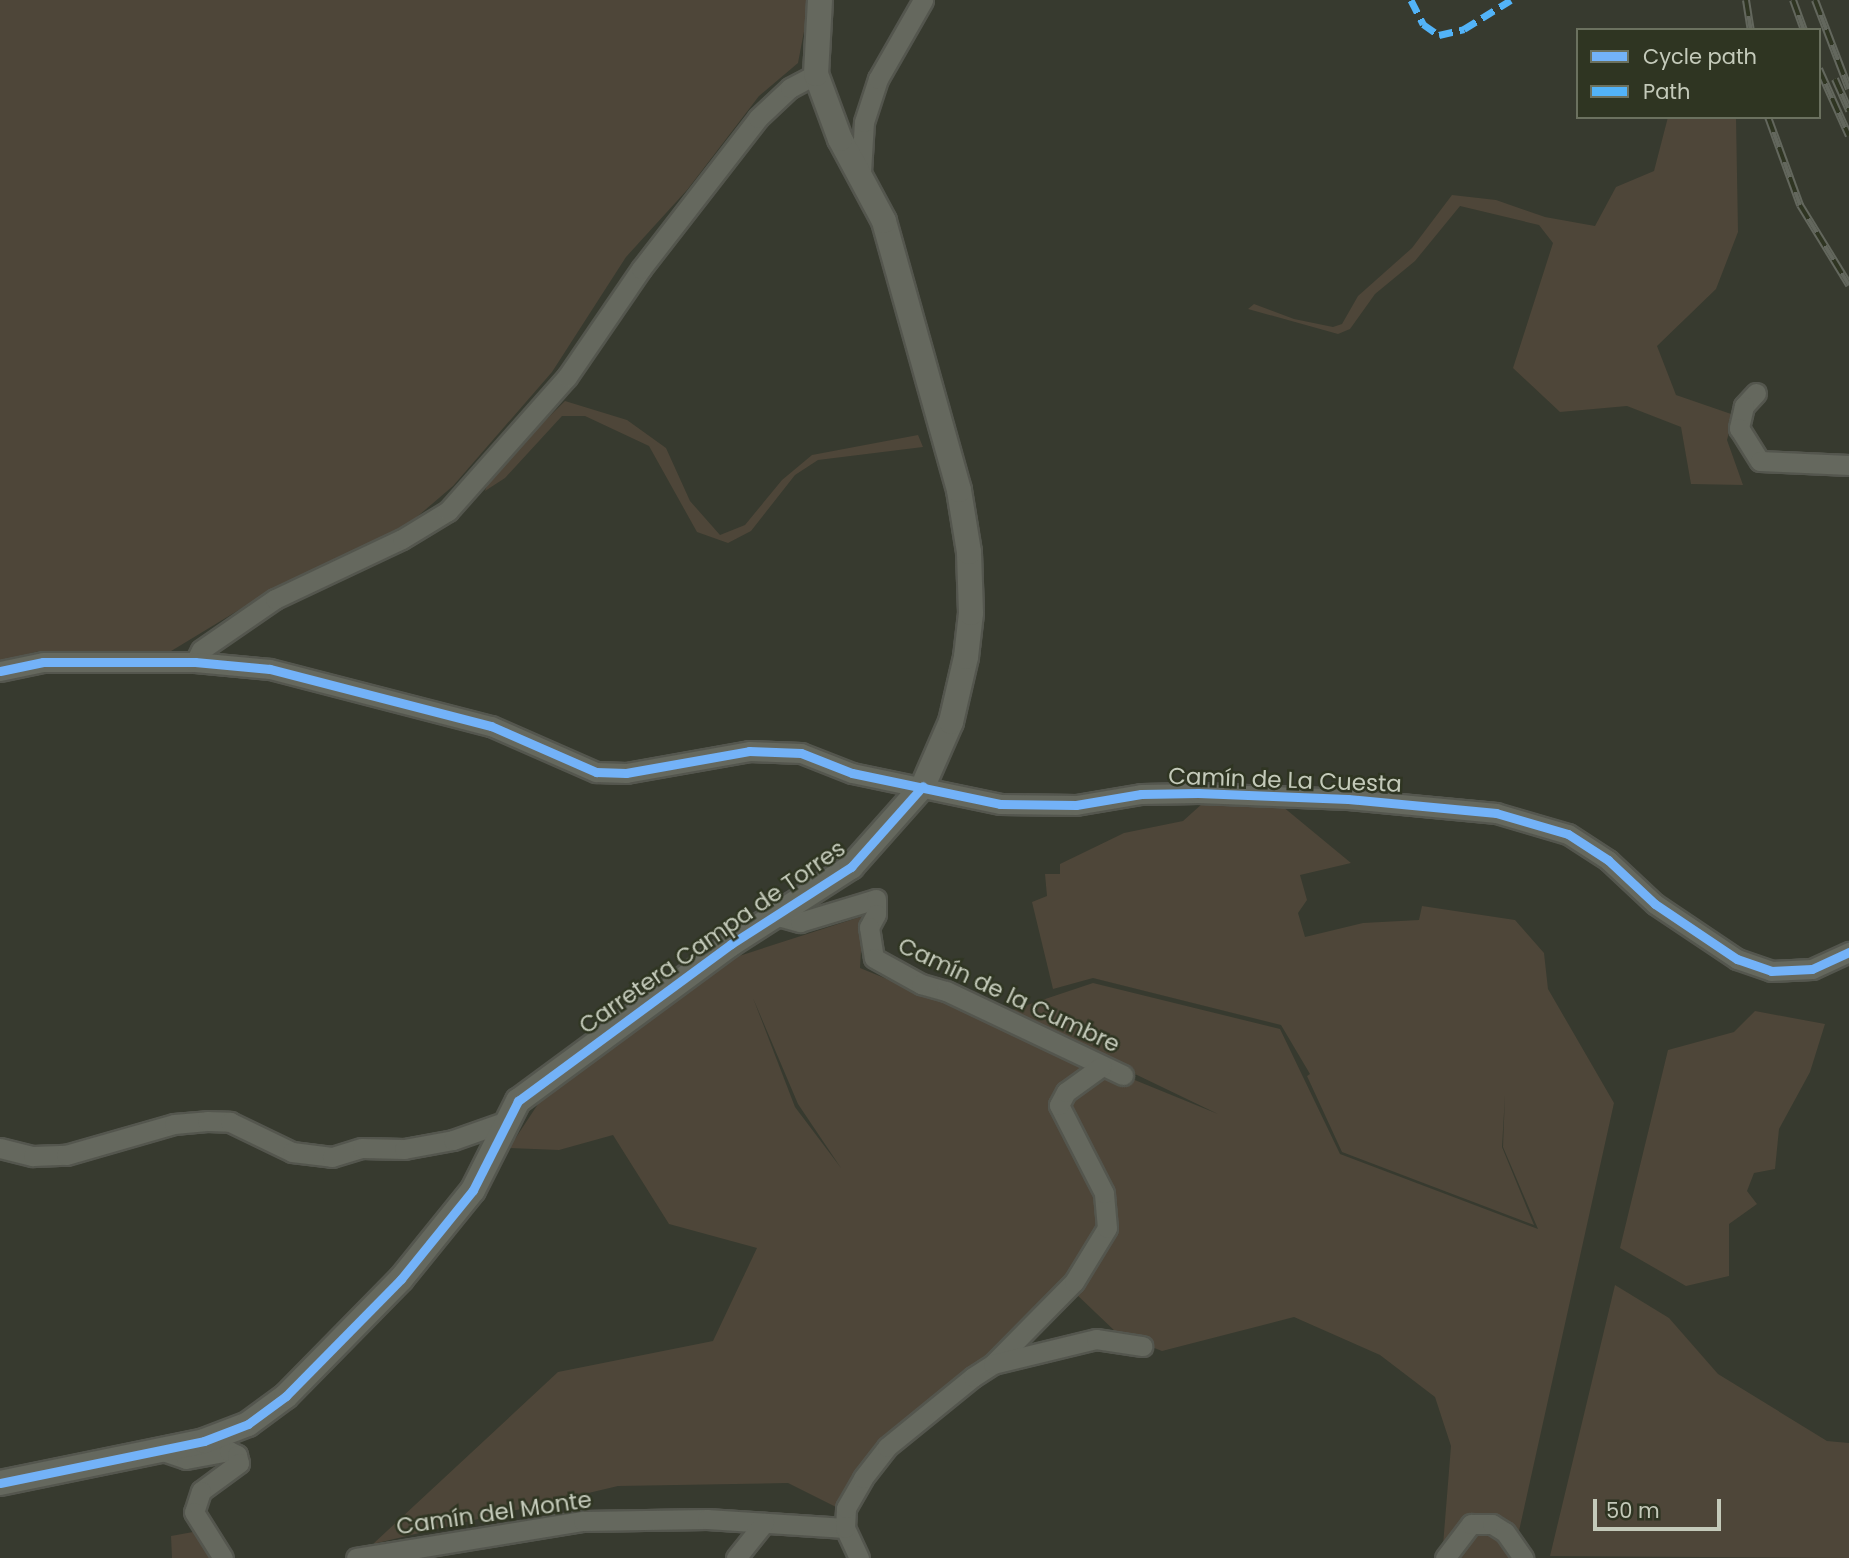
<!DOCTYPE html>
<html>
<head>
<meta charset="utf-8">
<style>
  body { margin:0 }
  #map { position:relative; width:1849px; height:1558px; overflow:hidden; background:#373a2f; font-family:Poppins,sans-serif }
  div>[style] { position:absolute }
  .green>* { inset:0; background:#4e4639 }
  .roads { filter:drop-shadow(2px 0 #54564e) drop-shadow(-2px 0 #54564e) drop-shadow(0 2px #54564e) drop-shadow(0 -2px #54564e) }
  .minor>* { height:19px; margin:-9.5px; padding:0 9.5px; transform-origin:9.5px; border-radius:9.5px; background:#65685e }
  .tertiary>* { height:24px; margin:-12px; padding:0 12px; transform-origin:12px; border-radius:12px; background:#65685e }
  .rail>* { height:8px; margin-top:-4px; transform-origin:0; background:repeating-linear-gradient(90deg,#2f3522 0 16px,#63675d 0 32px); box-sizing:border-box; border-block:2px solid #63675d }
  .quiet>* { height:7px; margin-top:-3.5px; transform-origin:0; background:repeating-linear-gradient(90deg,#52b3f8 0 14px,transparent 0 21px) }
  .cycleway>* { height:9px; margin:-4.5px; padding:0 4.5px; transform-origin:4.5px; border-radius:4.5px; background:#73b2f8 }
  span { translate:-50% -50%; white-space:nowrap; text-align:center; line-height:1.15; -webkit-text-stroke:5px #2f3522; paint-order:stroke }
  .street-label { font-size:23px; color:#c4caba }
  .legend { position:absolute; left:1576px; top:28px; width:245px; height:91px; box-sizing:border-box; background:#2f3522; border:2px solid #6b715f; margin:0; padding:9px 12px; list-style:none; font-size:21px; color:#c4caba }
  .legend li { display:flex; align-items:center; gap:14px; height:35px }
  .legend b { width:35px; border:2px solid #6b715f }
  .scale { position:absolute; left:1593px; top:1499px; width:128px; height:32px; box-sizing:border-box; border:4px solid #c4caba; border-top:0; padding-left:9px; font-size:21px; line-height:24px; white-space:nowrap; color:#c4caba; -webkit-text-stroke:5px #2f3522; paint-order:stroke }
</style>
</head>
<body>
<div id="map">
  <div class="green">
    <div style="clip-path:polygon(0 0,810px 0,798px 63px,759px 96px,687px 190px,626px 257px,552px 372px,453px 486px,411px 522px,252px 602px,158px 659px,40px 651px,0 661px)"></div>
    <div style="clip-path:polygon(1668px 117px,1736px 117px,1738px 232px,1716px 289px,1657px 346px,1676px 395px,1734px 415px,1727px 440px,1743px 485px,1691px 484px,1681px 427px,1627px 406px,1560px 412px,1513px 368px,1553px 243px,1539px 225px,1460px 206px,1415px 261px,1375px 294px,1350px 329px,1338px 334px,1248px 309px,1254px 304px,1294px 319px,1333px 327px,1342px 324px,1358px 296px,1412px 248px,1452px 195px,1496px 200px,1545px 217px,1595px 226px,1616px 187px,1654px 171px)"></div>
    <div style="clip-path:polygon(565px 401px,627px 420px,666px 448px,690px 501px,720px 535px,745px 525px,782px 480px,812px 455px,918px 435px,923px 447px,818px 460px,795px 475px,751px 531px,728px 543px,697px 532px,649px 446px,585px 416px,562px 416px,505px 478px,485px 491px,491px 474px)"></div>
    <div style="clip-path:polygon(evenodd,1203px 803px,1282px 806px,1351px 863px,1300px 875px,1307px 900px,1298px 913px,1305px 937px,1363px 923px,1419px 920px,1422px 906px,1515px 920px,1544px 953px,1548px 989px,1614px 1103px,1513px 1558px,1442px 1558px,1451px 1446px,1435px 1397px,1380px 1355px,1294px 1317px,1162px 1351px,1118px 1334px,1074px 1292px,913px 1425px,836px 1507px,788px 1483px,618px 1486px,373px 1544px,558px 1372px,713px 1341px,757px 1248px,669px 1224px,613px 1135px,559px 1150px,509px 1148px,540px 1101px,736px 957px,863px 916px,860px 968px,1218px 1114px,1006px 1012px,1093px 983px,1280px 1029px,1340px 1154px,1538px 1229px,1503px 1147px,1505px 1095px,1502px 1147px,1534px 1225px,1342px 1152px,1307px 1076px,1310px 1074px,1281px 1025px,1093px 978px,1053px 989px,1032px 902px,1047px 896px,1045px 874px,1060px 874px,1060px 864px,1124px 833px,1183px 821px,1203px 803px,753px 998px,798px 1104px,841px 1168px,795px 1107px,753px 998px)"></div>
    <div style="clip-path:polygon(1755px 1011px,1825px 1024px,1810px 1072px,1779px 1129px,1775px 1169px,1754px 1173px,1747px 1191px,1757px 1204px,1729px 1224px,1729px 1276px,1686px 1286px,1620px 1248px,1668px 1050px,1734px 1032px)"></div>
    <div style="clip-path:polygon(1615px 1285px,1669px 1318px,1718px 1374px,1827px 1441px,1849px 1443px,1849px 1558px,1550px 1556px)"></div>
    <div style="clip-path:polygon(193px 1532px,211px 1558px,172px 1558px,171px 1536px)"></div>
  </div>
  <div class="roads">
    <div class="minor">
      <div style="left:861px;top:172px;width:50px;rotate:-86.6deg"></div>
      <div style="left:864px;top:122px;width:45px;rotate:-72deg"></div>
      <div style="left:878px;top:79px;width:91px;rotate:-60.3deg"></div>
      <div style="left:1756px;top:393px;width:18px;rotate:133deg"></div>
      <div style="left:1744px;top:406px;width:23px;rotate:103deg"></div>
      <div style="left:1739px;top:428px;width:39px;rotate:58deg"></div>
      <div style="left:1760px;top:461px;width:89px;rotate:2.6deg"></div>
      <div style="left:195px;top:662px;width:13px;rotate:-63deg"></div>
      <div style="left:201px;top:650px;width:90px;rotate:-34.6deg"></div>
      <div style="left:275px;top:599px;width:140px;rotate:-25.3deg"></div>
      <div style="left:402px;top:539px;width:54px;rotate:-31.3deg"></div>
      <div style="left:448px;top:511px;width:179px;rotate:-48.4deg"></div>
      <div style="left:567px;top:377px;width:131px;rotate:-55.6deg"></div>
      <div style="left:641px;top:269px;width:191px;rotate:-52.2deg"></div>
      <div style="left:758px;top:118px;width:44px;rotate:-43.2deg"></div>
      <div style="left:790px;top:88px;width:30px;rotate:-28deg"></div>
      <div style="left:0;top:671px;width:44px;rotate:-11.8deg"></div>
      <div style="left:43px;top:662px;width:152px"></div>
      <div style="left:195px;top:662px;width:75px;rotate:5.3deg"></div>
      <div style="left:270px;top:669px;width:228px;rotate:14.5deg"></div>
      <div style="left:491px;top:726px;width:115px;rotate:23.7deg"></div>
      <div style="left:596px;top:772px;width:30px;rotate:2deg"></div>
      <div style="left:626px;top:773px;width:125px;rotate:-10.1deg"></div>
      <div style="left:749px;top:751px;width:52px;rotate:2.2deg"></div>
      <div style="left:801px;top:753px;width:55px;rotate:21.4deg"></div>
      <div style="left:852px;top:773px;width:151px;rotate:11.8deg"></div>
      <div style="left:1000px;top:804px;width:76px;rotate:0.8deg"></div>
      <div style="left:1076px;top:805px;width:66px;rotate:-9.6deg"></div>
      <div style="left:1141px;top:794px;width:57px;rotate:-1deg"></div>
      <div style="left:1198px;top:793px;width:150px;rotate:2.3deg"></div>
      <div style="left:1348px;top:799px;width:149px;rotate:5.4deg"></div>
      <div style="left:1496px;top:813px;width:75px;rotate:16.3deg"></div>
      <div style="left:1568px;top:834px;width:48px;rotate:33deg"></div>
      <div style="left:1608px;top:860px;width:64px;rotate:43.1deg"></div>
      <div style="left:1655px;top:904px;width:99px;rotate:33.9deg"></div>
      <div style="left:1737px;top:959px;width:36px;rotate:19deg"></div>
      <div style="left:1771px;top:971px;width:41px;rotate:-2.8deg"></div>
      <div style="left:1812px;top:969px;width:41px;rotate:-24.7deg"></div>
      <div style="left:775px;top:915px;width:26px;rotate:16deg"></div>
      <div style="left:800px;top:922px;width:79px;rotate:-16.8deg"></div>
      <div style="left:876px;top:899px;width:15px;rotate:90deg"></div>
      <div style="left:876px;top:914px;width:15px;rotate:118deg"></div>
      <div style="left:869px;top:927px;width:31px;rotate:81deg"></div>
      <div style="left:874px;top:958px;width:54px;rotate:29deg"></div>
      <div style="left:921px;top:984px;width:26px;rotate:16deg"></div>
      <div style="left:946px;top:991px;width:196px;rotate:25.4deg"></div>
      <div style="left:0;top:1148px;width:34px;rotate:14deg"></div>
      <div style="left:33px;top:1156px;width:33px;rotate:-2deg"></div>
      <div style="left:66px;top:1155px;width:112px;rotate:-16deg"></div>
      <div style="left:174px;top:1124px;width:33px;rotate:-5deg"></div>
      <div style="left:207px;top:1121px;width:23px;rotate:2deg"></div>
      <div style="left:230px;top:1122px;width:69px;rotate:25.8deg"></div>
      <div style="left:292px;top:1152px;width:40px;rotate:7.1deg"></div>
      <div style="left:332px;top:1157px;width:31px;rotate:-17deg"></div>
      <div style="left:362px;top:1148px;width:42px;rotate:1.4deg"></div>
      <div style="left:404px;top:1149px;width:50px;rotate:-10.4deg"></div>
      <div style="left:453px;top:1140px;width:57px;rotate:-19.4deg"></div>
      <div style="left:993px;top:1364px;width:115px;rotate:-45.4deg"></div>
      <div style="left:1074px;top:1282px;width:63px;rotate:-58.6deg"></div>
      <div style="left:1107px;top:1228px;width:35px;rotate:-95deg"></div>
      <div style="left:1104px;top:1193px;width:99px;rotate:-117.1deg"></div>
      <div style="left:1059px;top:1105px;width:15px;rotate:-62deg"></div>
      <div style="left:1066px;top:1092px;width:44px;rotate:-35.8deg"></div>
      <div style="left:163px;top:1451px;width:24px;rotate:19deg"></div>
      <div style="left:186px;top:1459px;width:44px;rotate:-10.5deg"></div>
      <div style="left:229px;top:1451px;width:9px;rotate:27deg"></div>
      <div style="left:237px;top:1455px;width:8px;rotate:76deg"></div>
      <div style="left:239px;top:1463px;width:47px;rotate:143.6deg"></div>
      <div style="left:201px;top:1491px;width:22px;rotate:108deg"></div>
      <div style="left:194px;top:1512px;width:54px;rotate:57.8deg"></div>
      <div style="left:356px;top:1558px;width:230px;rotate:-9.3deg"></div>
      <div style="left:583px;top:1521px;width:124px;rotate:-0.9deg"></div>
      <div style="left:707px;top:1519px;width:138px;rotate:3.7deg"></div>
      <div style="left:736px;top:1558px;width:45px;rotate:-51.3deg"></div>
      <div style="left:859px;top:1558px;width:33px;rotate:-115deg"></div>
      <div style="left:845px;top:1528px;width:20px;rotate:-87deg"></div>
      <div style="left:846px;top:1508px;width:34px;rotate:-60deg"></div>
      <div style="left:863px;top:1478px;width:39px;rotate:-52deg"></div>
      <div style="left:887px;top:1447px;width:111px;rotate:-39.1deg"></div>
      <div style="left:973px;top:1377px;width:24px;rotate:-33deg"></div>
      <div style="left:993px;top:1364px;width:106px;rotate:-13.6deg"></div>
      <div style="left:1096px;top:1339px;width:47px;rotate:8.7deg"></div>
      <div style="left:1445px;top:1558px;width:43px;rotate:-52.6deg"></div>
      <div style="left:1471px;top:1524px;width:21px"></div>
      <div style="left:1492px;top:1524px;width:15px;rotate:32deg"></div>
      <div style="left:1505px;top:1532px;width:32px;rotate:55deg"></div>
    </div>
    <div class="tertiary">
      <div style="left:0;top:1483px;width:208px;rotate:-11.6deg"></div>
      <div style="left:204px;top:1441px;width:47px;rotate:-21.1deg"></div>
      <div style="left:248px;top:1424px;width:47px;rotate:-36.4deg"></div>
      <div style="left:286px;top:1396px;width:164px;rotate:-45.5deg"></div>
      <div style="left:401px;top:1279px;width:114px;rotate:-51deg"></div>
      <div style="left:473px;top:1190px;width:100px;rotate:-63.2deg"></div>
      <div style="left:518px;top:1101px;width:265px;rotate:-36.4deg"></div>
      <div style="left:731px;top:944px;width:143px;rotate:-32.7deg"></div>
      <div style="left:851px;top:867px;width:108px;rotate:-48.4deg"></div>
      <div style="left:923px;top:786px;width:70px;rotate:-66.4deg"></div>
      <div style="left:951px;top:722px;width:67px;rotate:-77deg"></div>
      <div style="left:966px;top:657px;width:44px;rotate:-83.5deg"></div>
      <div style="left:971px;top:613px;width:61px;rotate:-91.9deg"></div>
      <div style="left:969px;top:552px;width:63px;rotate:-99.2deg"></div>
      <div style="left:959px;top:490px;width:279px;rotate:-105.6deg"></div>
      <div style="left:884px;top:221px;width:93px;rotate:-118.2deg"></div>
      <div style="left:840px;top:139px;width:69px;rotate:-110.3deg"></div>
      <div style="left:816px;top:74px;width:74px;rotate:-86.9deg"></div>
    </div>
  </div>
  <div class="rail">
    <div style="left:1746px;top:0;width:30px;rotate:81deg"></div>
    <div style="left:1793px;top:0;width:32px;rotate:70deg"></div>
    <div style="left:1815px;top:0;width:95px;rotate:69.1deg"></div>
    <div style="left:1819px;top:69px;width:73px;rotate:65.9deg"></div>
    <div style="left:1835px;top:79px;width:35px;rotate:66deg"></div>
    <div style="left:1768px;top:117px;width:94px;rotate:70deg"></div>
    <div style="left:1800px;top:205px;width:94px;rotate:58.5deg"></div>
  </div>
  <div class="quiet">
    <div style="left:1411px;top:0;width:27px;rotate:63deg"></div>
    <div style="left:1423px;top:24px;width:19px;rotate:35deg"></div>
    <div style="left:1439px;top:35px;width:26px;rotate:-13deg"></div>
    <div style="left:1464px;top:29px;width:55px;rotate:-31.7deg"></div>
  </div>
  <div class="cycleway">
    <div style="left:0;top:671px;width:44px;rotate:-11.8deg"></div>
    <div style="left:43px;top:662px;width:152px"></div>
    <div style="left:195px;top:662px;width:75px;rotate:5.3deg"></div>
    <div style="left:270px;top:669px;width:228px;rotate:14.5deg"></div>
    <div style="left:491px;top:726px;width:115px;rotate:23.7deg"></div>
    <div style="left:596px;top:772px;width:30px;rotate:2deg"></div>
    <div style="left:626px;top:773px;width:125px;rotate:-10.1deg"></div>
    <div style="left:749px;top:751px;width:52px;rotate:2.2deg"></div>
    <div style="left:801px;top:753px;width:55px;rotate:21.4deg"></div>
    <div style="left:852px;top:773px;width:151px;rotate:11.8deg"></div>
    <div style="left:1000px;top:804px;width:76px;rotate:0.8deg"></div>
    <div style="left:1076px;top:805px;width:66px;rotate:-9.6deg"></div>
    <div style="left:1141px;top:794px;width:57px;rotate:-1deg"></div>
    <div style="left:1198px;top:793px;width:150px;rotate:2.3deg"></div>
    <div style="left:1348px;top:799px;width:149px;rotate:5.4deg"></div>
    <div style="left:1496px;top:813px;width:75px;rotate:16.3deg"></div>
    <div style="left:1568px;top:834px;width:48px;rotate:33deg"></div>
    <div style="left:1608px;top:860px;width:64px;rotate:43.1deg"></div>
    <div style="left:1655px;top:904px;width:99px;rotate:33.9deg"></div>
    <div style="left:1737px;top:959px;width:36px;rotate:19deg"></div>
    <div style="left:1771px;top:971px;width:41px;rotate:-2.8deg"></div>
    <div style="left:1812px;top:969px;width:41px;rotate:-24.7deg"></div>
    <div style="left:0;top:1483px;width:208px;rotate:-11.6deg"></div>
    <div style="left:204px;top:1441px;width:47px;rotate:-21.1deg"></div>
    <div style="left:248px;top:1424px;width:47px;rotate:-36.4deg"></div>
    <div style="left:286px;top:1396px;width:164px;rotate:-45.5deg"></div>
    <div style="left:401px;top:1279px;width:114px;rotate:-51deg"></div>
    <div style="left:473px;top:1190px;width:100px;rotate:-63.2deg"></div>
    <div style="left:518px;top:1101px;width:265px;rotate:-36.4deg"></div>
    <div style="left:731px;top:944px;width:143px;rotate:-32.7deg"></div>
    <div style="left:851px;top:867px;width:108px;rotate:-48.4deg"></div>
  </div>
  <div class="street-label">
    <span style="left:1285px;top:780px;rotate:2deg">Camín de La Cuesta</span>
    <span style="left:712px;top:937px;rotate:-35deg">Carretera Campa de Torres</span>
    <span style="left:1009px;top:995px;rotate:25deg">Camín de la Cumbre</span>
    <span style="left:494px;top:1513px;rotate:-8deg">Camín del Monte</span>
  </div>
  <ul class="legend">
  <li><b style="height:9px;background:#73b2f8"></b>Cycle path</li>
  <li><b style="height:9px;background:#52b3f8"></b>Path</li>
  </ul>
  <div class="scale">50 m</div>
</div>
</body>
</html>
